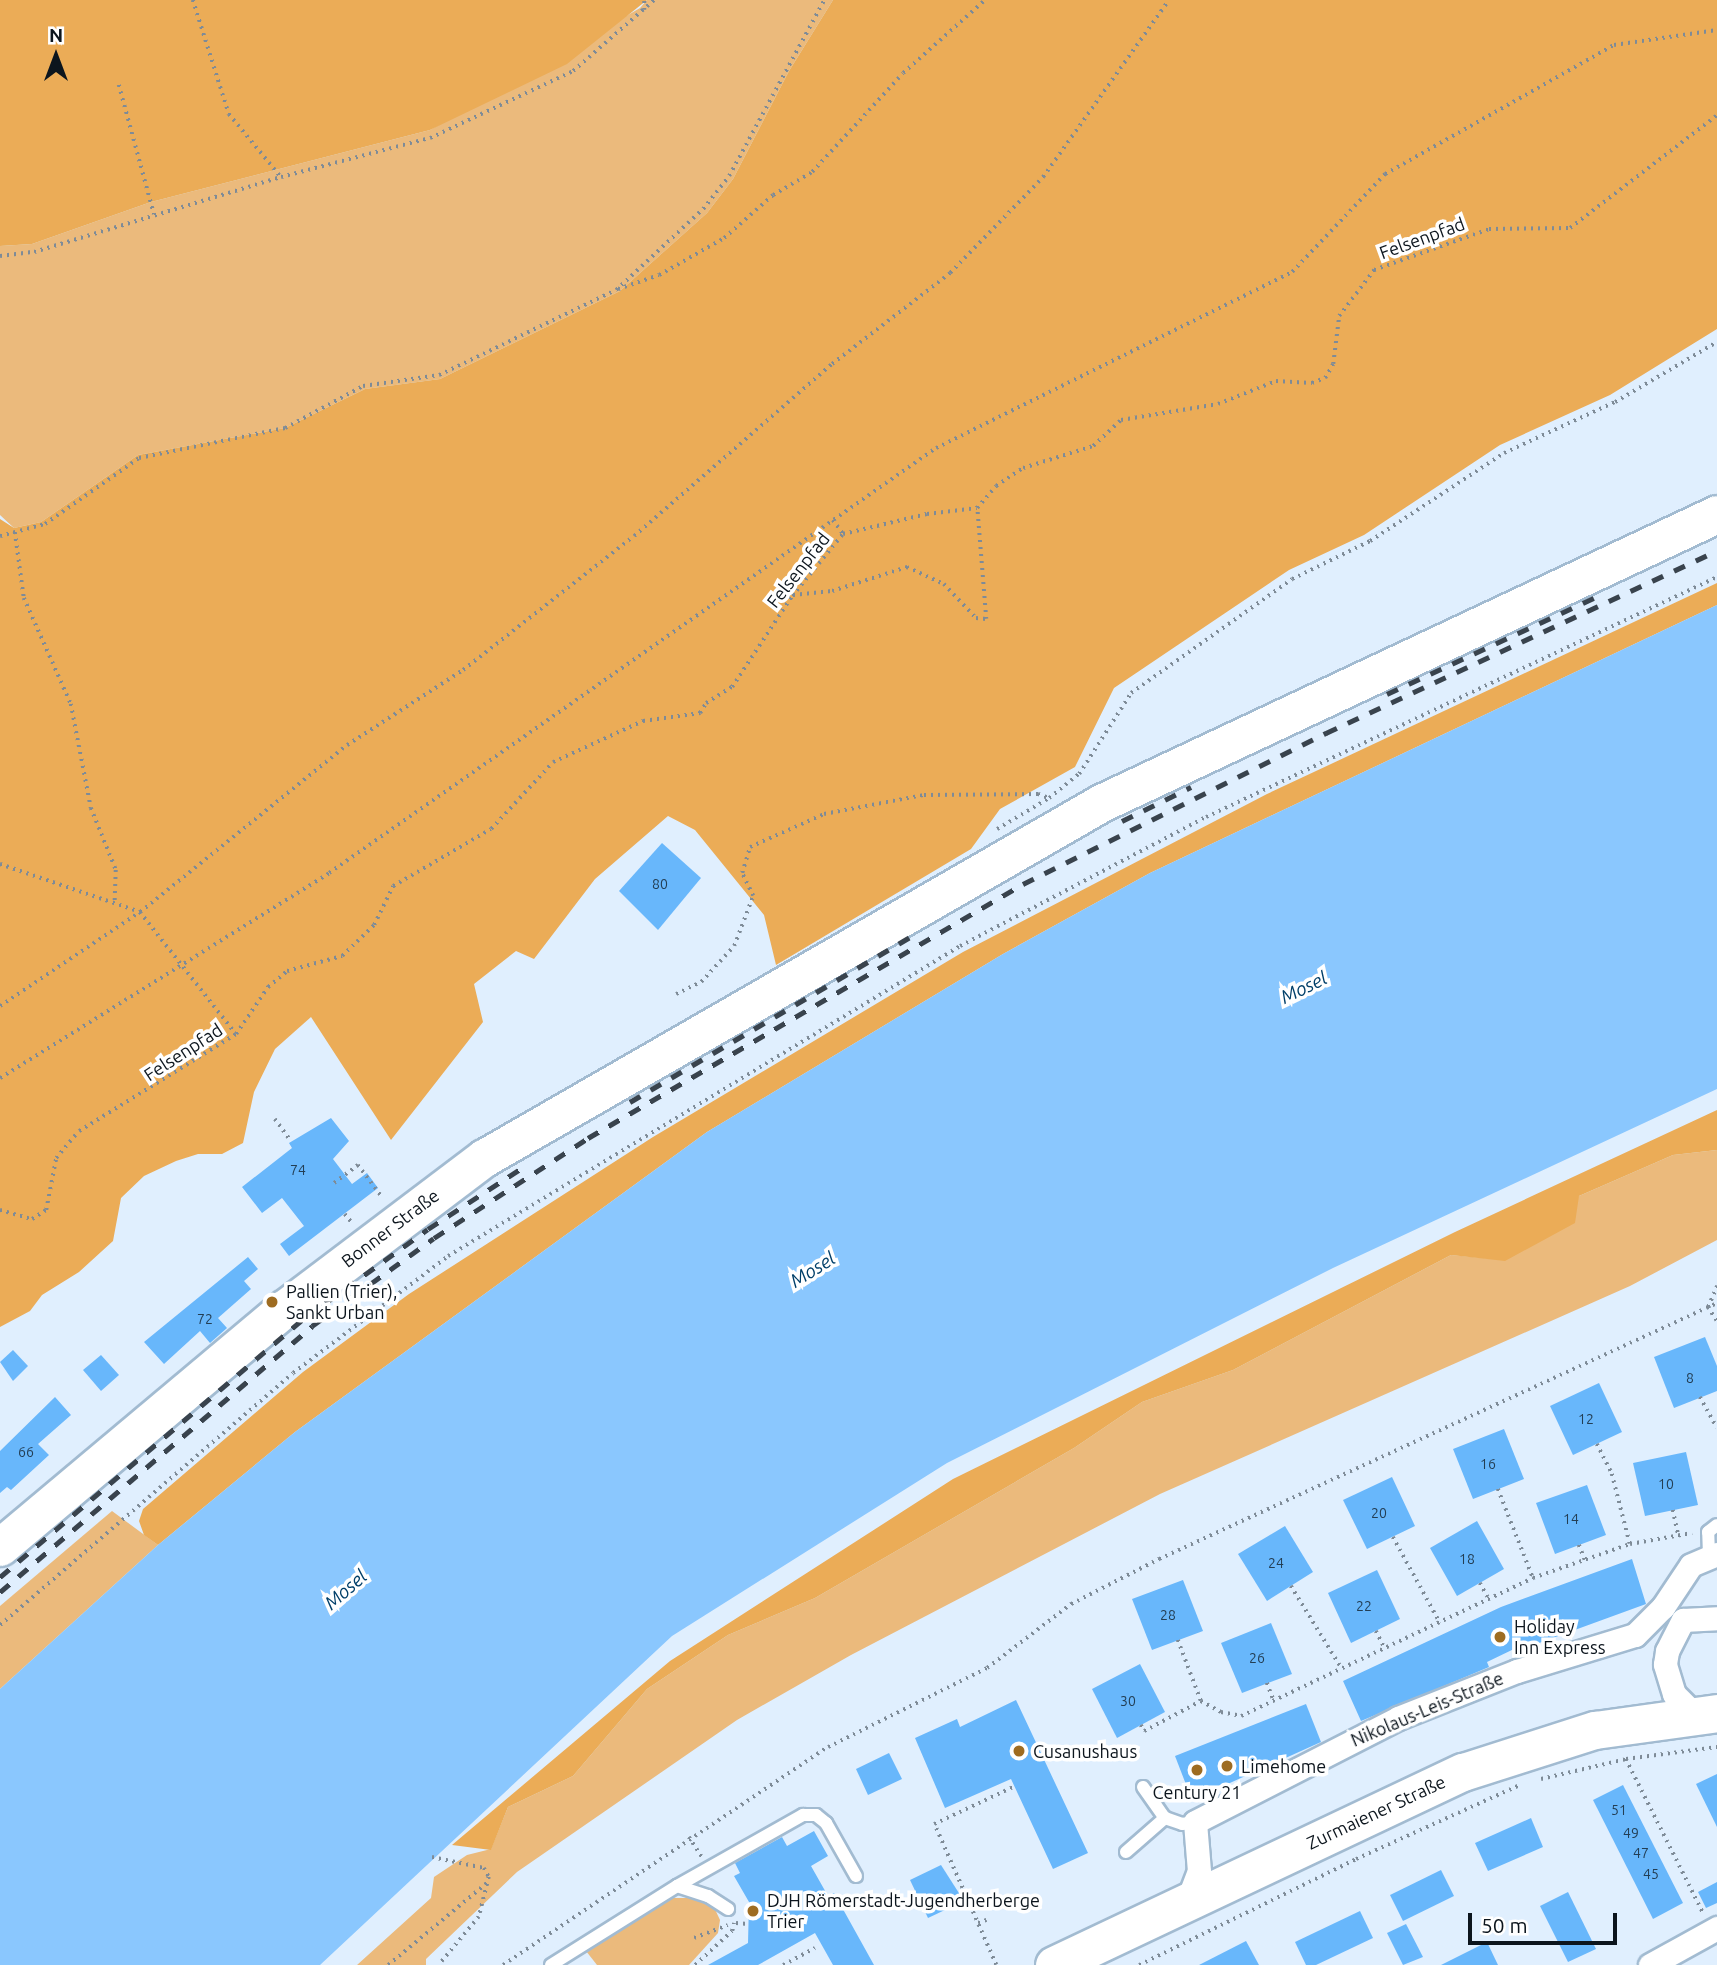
<!DOCTYPE html>
<html>
<head>
<meta charset="utf-8">
<style>
  body { margin:0 }
  #map { position:relative; width:1717px; height:1965px; overflow:hidden; background:#e0effe; font-family:Ubuntu,sans-serif }
  div>[style] { position:absolute }
  .green>* { inset:0; background:#ebba7c }
  .forest>* { inset:0; background:#ebac57 }
  .water>* { inset:0; background:#8ac7fe }
  .building>* { inset:0; background:#68b7fb }
  .path>* { height:3.5px; margin-top:-1.75px; transform-origin:0; background:repeating-linear-gradient(90deg,#7e8b97 0 2px,transparent 0 7px) }
  .roads { filter:drop-shadow(2px 0 #a2bbd1) drop-shadow(-2px 0 #a2bbd1) drop-shadow(0 2px #a2bbd1) drop-shadow(0 -2px #a2bbd1) }
  .lane>* { height:12px; margin:-6px; padding:0 6px; transform-origin:6px; border-radius:6px; background:#fff }
  .street>* { height:23px; margin:-11.5px; padding:0 11.5px; transform-origin:11.5px; border-radius:11.5px; background:#fff }
  .primary>* { height:37px; margin:-18.5px; padding:0 18.5px; transform-origin:18.5px; border-radius:18.5px; background:#fff }
  .rail>* { height:5px; margin-top:-2.5px; transform-origin:0; background:repeating-linear-gradient(90deg,#39434d 0 12px,transparent 0 24px) }
  .dots>* { width:19px; height:19px; translate:-50% -50%; box-sizing:border-box; border:4px solid #fff; border-radius:50% }
  span { translate:-50% -50%; white-space:nowrap; text-align:center; line-height:1.15; -webkit-text-stroke:7px #fff; paint-order:stroke }
  .number-label { font-size:14px; color:#233e54 }
  .number-label span { -webkit-text-stroke-width:0 }
  .street-label { font-size:18px; color:#0c151d }
  .poi-label { font-size:18px; color:#0c151d }
  .left { translate:0 -50%; text-align:left }
  .water-label { font-size:19px; color:#003f69; font-style:italic }
  .north { position:absolute; left:21px; top:21px; width:70px; height:70px; -webkit-text-stroke:5px #fff; paint-order:stroke; rotate:0deg; font-size:19px; font-weight:700; line-height:28px; text-align:center; color:#0c151d }
  .north::after { content:''; display:block; margin:auto; width:24px; height:32px; background:#0c151d; clip-path:polygon(50% 0,100% 100%,50% 72%,0 100%) }
  .scale { position:absolute; left:1468px; top:1913px; width:149px; height:32px; box-sizing:border-box; border:4px solid #0c151d; border-top:0; padding-left:9px; font-size:21px; line-height:24px; white-space:nowrap; color:#0c151d; -webkit-text-stroke:5px #fff; paint-order:stroke }
</style>
</head>
<body>
<div id="map">
  <div class="green">
    <div style="clip-path:polygon(647px 0,833px 0,789px 71px,733px 179px,707px 213px,620px 291px,440px 379px,365px 389px,285px 428px,138px 455px,41px 522px,14px 528px,0 515px,0 246px,32px 244px,151px 202px,430px 130px,640px 8px)"></div>
    <div style="clip-path:polygon(1717px 1150px,1717px 1240px,1630px 1286px,1160px 1494px,851px 1655px,737px 1720px,517px 1872px,426px 1959px,426px 1965px,357px 1965px,431px 1898px,434px 1877px,467px 1855px,491px 1849px,508px 1807px,573px 1776px,647px 1689px,728px 1635px,815px 1598px,1074px 1448px,1142px 1402px,1233px 1370px,1451px 1255px,1505px 1260px,1579px 1196px,1673px 1155px)"></div>
    <div style="clip-path:polygon(112px 1511px,158px 1545px,0 1689px,0 1606px)"></div>
    <div style="clip-path:polygon(671px 1898px,696px 1898px,713px 1905px,720px 1920px,718px 1933px,689px 1965px,597px 1965px,586px 1951px)"></div>
  </div>
  <div class="forest">
    <div style="clip-path:polygon(0 0,647px 0,567px 64px,430px 130px,151px 202px,32px 244px,0 246px)"></div>
    <div style="clip-path:polygon(833px 0,1717px 0,1717px 329px,1610px 395px,1500px 445px,1364px 535px,1289px 570px,1114px 688px,1075px 767px,1000px 809px,971px 849px,776px 965px,764px 915px,695px 830px,668px 816px,595px 879px,534px 959px,516px 951px,474px 984px,483px 1022px,391px 1140px,311px 1017px,275px 1049px,254px 1092px,243px 1143px,222px 1154px,198px 1154px,176px 1161px,144px 1176px,121px 1198px,113px 1241px,79px 1272px,42px 1295px,30px 1311px,0 1327px,0 519px,14px 528px,41px 522px,138px 455px,285px 428px,365px 389px,440px 379px,620px 291px,707px 213px,733px 179px,789px 71px)"></div>
    <div style="clip-path:polygon(1717px 583px,1717px 605px,1150px 873px,1003px 954px,707px 1132px,295px 1432px,158px 1545px,144px 1535px,139px 1521px,143px 1509px,303px 1372px,409px 1294px,653px 1137px,963px 952px,1267px 794px)"></div>
    <div style="clip-path:polygon(1717px 1110px,1717px 1150px,1673px 1155px,1579px 1196px,1575px 1223px,1505px 1261px,1451px 1255px,1233px 1370px,1142px 1402px,1074px 1448px,815px 1598px,728px 1635px,647px 1689px,573px 1776px,508px 1807px,491px 1850px,452px 1845px,670px 1661px,953px 1479px,1455px 1232px)"></div>
  </div>
  <div class="water">
    <div style="clip-path:polygon(1717px 605px,1717px 1089px,1333px 1268px,947px 1463px,672px 1636px,320px 1965px,0 1965px,0 1689px,158px 1545px,295px 1432px,707px 1132px,1003px 954px,1150px 873px)"></div>
  </div>
  <div class="building">
    <div style="clip-path:polygon(662px 843px,701px 878px,658px 930px,619px 891px)"></div>
    <div style="clip-path:polygon(331px 1118px,349px 1141px,333px 1159px,352px 1184px,367px 1173px,378px 1188px,289px 1256px,280px 1244px,304px 1226px,282px 1198px,262px 1213px,242px 1187px,292px 1148px,289px 1143px)"></div>
    <div style="clip-path:polygon(248px 1257px,258px 1269px,244px 1281px,251px 1289px,218px 1318px,227px 1328px,210px 1343px,200px 1331px,164px 1364px,144px 1342px)"></div>
    <div style="clip-path:polygon(1705px 1337px,1717px 1366px,1717px 1391px,1674px 1408px,1654px 1357px)"></div>
    <div style="clip-path:polygon(13px 1350px,28px 1366px,13px 1381px,0 1362px)"></div>
    <div style="clip-path:polygon(101px 1355px,119px 1375px,101px 1391px,83px 1370px)"></div>
    <div style="clip-path:polygon(1599px 1383px,1622px 1432px,1573px 1455px,1550px 1406px)"></div>
    <div style="clip-path:polygon(55px 1397px,71px 1415px,38px 1444px,49px 1455px,11px 1490px,7px 1487px,0 1493px,0 1451px)"></div>
    <div style="clip-path:polygon(1504px 1429px,1524px 1479px,1473px 1499px,1453px 1449px)"></div>
    <div style="clip-path:polygon(1686px 1452px,1698px 1505px,1645px 1516px,1633px 1463px)"></div>
    <div style="clip-path:polygon(1392px 1477px,1415px 1526px,1367px 1549px,1343px 1500px)"></div>
    <div style="clip-path:polygon(1587px 1485px,1606px 1535px,1555px 1554px,1536px 1503px)"></div>
    <div style="clip-path:polygon(1477px 1521px,1504px 1569px,1457px 1596px,1430px 1548px)"></div>
    <div style="clip-path:polygon(1285px 1526px,1313px 1572px,1267px 1601px,1238px 1554px)"></div>
    <div style="clip-path:polygon(1632px 1559px,1646px 1604px,1517px 1651px,1516px 1648px,1487px 1662px,1489px 1667px,1361px 1721px,1343px 1681px,1501px 1607px)"></div>
    <div style="clip-path:polygon(1377px 1570px,1400px 1619px,1351px 1643px,1328px 1593px)"></div>
    <div style="clip-path:polygon(1183px 1580px,1203px 1631px,1152px 1650px,1132px 1599px)"></div>
    <div style="clip-path:polygon(1271px 1623px,1292px 1674px,1242px 1693px,1221px 1643px)"></div>
    <div style="clip-path:polygon(1140px 1664px,1165px 1712px,1117px 1738px,1092px 1689px)"></div>
    <div style="clip-path:polygon(1016px 1700px,1088px 1853px,1053px 1869px,1011px 1779px,945px 1808px,915px 1738px,957px 1719px,960px 1727px)"></div>
    <div style="clip-path:polygon(1306px 1704px,1321px 1742px,1192px 1800px,1175px 1756px)"></div>
    <div style="clip-path:polygon(889px 1753px,902px 1779px,868px 1795px,856px 1769px)"></div>
    <div style="clip-path:polygon(1717px 1774px,1717px 1827px,1696px 1784px)"></div>
    <div style="clip-path:polygon(1623px 1785px,1683px 1903px,1653px 1919px,1593px 1800px)"></div>
    <div style="clip-path:polygon(1531px 1818px,1543px 1847px,1488px 1871px,1475px 1843px)"></div>
    <div style="clip-path:polygon(814px 1831px,828px 1856px,811px 1866px,828px 1896px,834px 1893px,874px 1965px,833px 1965px,815px 1933px,758px 1965px,708px 1965px,748px 1943px,749px 1902px,734px 1876px,740px 1873px,735px 1863px,782px 1837px,787px 1846px)"></div>
    <div style="clip-path:polygon(941px 1865px,964px 1901px,928px 1918px,910px 1880px)"></div>
    <div style="clip-path:polygon(1441px 1870px,1454px 1896px,1403px 1921px,1390px 1895px)"></div>
    <div style="clip-path:polygon(1717px 1882px,1717px 1903px,1706px 1908px,1698px 1892px)"></div>
    <div style="clip-path:polygon(1568px 1892px,1596px 1949px,1568px 1962px,1540px 1906px)"></div>
    <div style="clip-path:polygon(1360px 1911px,1373px 1938px,1316px 1965px,1306px 1965px,1295px 1942px)"></div>
    <div style="clip-path:polygon(1406px 1924px,1423px 1957px,1403px 1965px,1387px 1933px)"></div>
    <div style="clip-path:polygon(1246px 1941px,1259px 1965px,1199px 1965px)"></div>
    <div style="clip-path:polygon(1487px 1942px,1498px 1965px,1441px 1965px)"></div>
  </div>
  <div class="path">
    <div style="left:193px;top:0;width:120px;rotate:72.5deg"></div>
    <div style="left:229px;top:114px;width:82px;rotate:50.5deg"></div>
    <div style="left:644px;top:10px;width:10px;rotate:-90deg"></div>
    <div style="left:119px;top:85px;width:134px;rotate:74.8deg"></div>
    <div style="left:0;top:256px;width:34px;rotate:-7deg"></div>
    <div style="left:34px;top:252px;width:258px;rotate:-16.9deg"></div>
    <div style="left:281px;top:177px;width:154px;rotate:-14.7deg"></div>
    <div style="left:430px;top:138px;width:158px;rotate:-25.1deg"></div>
    <div style="left:573px;top:71px;width:108px;rotate:-41.2deg"></div>
    <div style="left:618px;top:289px;width:43px;rotate:-18.9deg"></div>
    <div style="left:659px;top:275px;width:75px;rotate:-29.6deg"></div>
    <div style="left:724px;top:238px;width:65px;rotate:-41.3deg"></div>
    <div style="left:773px;top:195px;width:45px;rotate:-30.5deg"></div>
    <div style="left:812px;top:172px;width:134px;rotate:-47.4deg"></div>
    <div style="left:903px;top:73px;width:110px;rotate:-41.7deg"></div>
    <div style="left:833px;top:520px;width:17px;rotate:54deg"></div>
    <div style="left:15px;top:532px;width:67px;rotate:82.2deg"></div>
    <div style="left:24px;top:598px;width:116px;rotate:66.1deg"></div>
    <div style="left:71px;top:704px;width:106px;rotate:79.1deg"></div>
    <div style="left:91px;top:808px;width:67px;rotate:68deg"></div>
    <div style="left:116px;top:870px;width:31px;rotate:92deg"></div>
    <div style="left:0;top:536px;width:47px;rotate:-14.9deg"></div>
    <div style="left:45px;top:524px;width:115px;rotate:-35.1deg"></div>
    <div style="left:139px;top:458px;width:149px;rotate:-11.6deg"></div>
    <div style="left:285px;top:428px;width:89px;rotate:-28.3deg"></div>
    <div style="left:363px;top:386px;width:77px;rotate:-8.2deg"></div>
    <div style="left:439px;top:375px;width:196px;rotate:-25.7deg"></div>
    <div style="left:616px;top:290px;width:119px;rotate:-43deg"></div>
    <div style="left:703px;top:209px;width:42px;rotate:-51.8deg"></div>
    <div style="left:729px;top:176px;width:200px;rotate:-61.6deg"></div>
    <div style="left:793px;top:595px;width:39px;rotate:-6deg"></div>
    <div style="left:832px;top:591px;width:79px;rotate:-17.7deg"></div>
    <div style="left:907px;top:567px;width:41px;rotate:24.7deg"></div>
    <div style="left:944px;top:584px;width:47px;rotate:46.7deg"></div>
    <div style="left:976px;top:618px;width:10px;rotate:6deg"></div>
    <div style="left:986px;top:619px;width:111px;rotate:-94.6deg"></div>
    <div style="left:997px;top:829px;width:61px;rotate:-30.8deg"></div>
    <div style="left:1049px;top:798px;width:38px;rotate:-39deg"></div>
    <div style="left:1079px;top:774px;width:96px;rotate:-57.3deg"></div>
    <div style="left:1131px;top:693px;width:197px;rotate:-35.3deg"></div>
    <div style="left:1292px;top:579px;width:87px;rotate:-26deg"></div>
    <div style="left:1370px;top:541px;width:160px;rotate:-33.3deg"></div>
    <div style="left:1504px;top:453px;width:122px;rotate:-24.7deg"></div>
    <div style="left:1615px;top:402px;width:118px;rotate:-30.5deg"></div>
    <div style="left:0;top:864px;width:148px;rotate:18.9deg"></div>
    <div style="left:140px;top:912px;width:155px;rotate:51.8deg"></div>
    <div style="left:676px;top:994px;width:28px;rotate:-26deg"></div>
    <div style="left:701px;top:982px;width:49px;rotate:-47.5deg"></div>
    <div style="left:734px;top:946px;width:53px;rotate:-69.2deg"></div>
    <div style="left:753px;top:896px;width:25px;rotate:-116deg"></div>
    <div style="left:742px;top:873px;width:27px;rotate:-73deg"></div>
    <div style="left:750px;top:847px;width:81px;rotate:-24deg"></div>
    <div style="left:824px;top:814px;width:102px;rotate:-10.8deg"></div>
    <div style="left:924px;top:795px;width:114px;rotate:-0.5deg"></div>
    <div style="left:1038px;top:794px;width:12px;rotate:20deg"></div>
    <div style="left:0;top:1006px;width:169px;rotate:-33.9deg"></div>
    <div style="left:140px;top:912px;width:266px;rotate:-38.9deg"></div>
    <div style="left:347px;top:745px;width:138px;rotate:-32.9deg"></div>
    <div style="left:463px;top:670px;width:217px;rotate:-38.1deg"></div>
    <div style="left:634px;top:536px;width:262px;rotate:-41deg"></div>
    <div style="left:832px;top:364px;width:149px;rotate:-37.6deg"></div>
    <div style="left:950px;top:273px;width:134px;rotate:-45.9deg"></div>
    <div style="left:1043px;top:177px;width:217px;rotate:-54.6deg"></div>
    <div style="left:0;top:1078px;width:388px;rotate:-31.9deg"></div>
    <div style="left:329px;top:873px;width:741px;rotate:-35deg"></div>
    <div style="left:936px;top:448px;width:397px;rotate:-26.3deg"></div>
    <div style="left:1292px;top:272px;width:135px;rotate:-46.5deg"></div>
    <div style="left:1385px;top:174px;width:263px;rotate:-29.4deg"></div>
    <div style="left:1614px;top:45px;width:104px;rotate:-8.3deg"></div>
    <div style="left:275px;top:1119px;width:27px;rotate:54deg"></div>
    <div style="left:334px;top:1183px;width:30px;rotate:-37deg"></div>
    <div style="left:358px;top:1165px;width:40px;rotate:53deg"></div>
    <div style="left:0;top:1210px;width:33px;rotate:16deg"></div>
    <div style="left:32px;top:1219px;width:17px;rotate:-33deg"></div>
    <div style="left:46px;top:1210px;width:53px;rotate:-79.1deg"></div>
    <div style="left:56px;top:1158px;width:35px;rotate:-50deg"></div>
    <div style="left:79px;top:1131px;width:185px;rotate:-31.7deg"></div>
    <div style="left:236px;top:1034px;width:57px;rotate:-55.8deg"></div>
    <div style="left:268px;top:987px;width:25px;rotate:-40deg"></div>
    <div style="left:287px;top:971px;width:57px;rotate:-15.3deg"></div>
    <div style="left:342px;top:956px;width:45px;rotate:-44.1deg"></div>
    <div style="left:374px;top:925px;width:43px;rotate:-64deg"></div>
    <div style="left:393px;top:886px;width:113px;rotate:-30.2deg"></div>
    <div style="left:491px;top:829px;width:91px;rotate:-47.2deg"></div>
    <div style="left:553px;top:762px;width:99px;rotate:-24.5deg"></div>
    <div style="left:643px;top:721px;width:58px;rotate:-8deg"></div>
    <div style="left:700px;top:713px;width:12px;rotate:-59deg"></div>
    <div style="left:706px;top:703px;width:31px;rotate:-32deg"></div>
    <div style="left:732px;top:687px;width:109px;rotate:-56.6deg"></div>
    <div style="left:792px;top:596px;width:80px;rotate:-50.6deg"></div>
    <div style="left:843px;top:534px;width:86px;rotate:-13.4deg"></div>
    <div style="left:927px;top:514px;width:50px;rotate:-6.8deg"></div>
    <div style="left:977px;top:508px;width:29px;rotate:-49deg"></div>
    <div style="left:996px;top:486px;width:32px;rotate:-34deg"></div>
    <div style="left:1023px;top:468px;width:73px;rotate:-17.4deg"></div>
    <div style="left:1093px;top:446px;width:38px;rotate:-43deg"></div>
    <div style="left:1121px;top:420px;width:98px;rotate:-9.4deg"></div>
    <div style="left:1218px;top:404px;width:62px;rotate:-21.6deg"></div>
    <div style="left:1276px;top:381px;width:36px;rotate:3deg"></div>
    <div style="left:1312px;top:383px;width:14px;rotate:-21deg"></div>
    <div style="left:1325px;top:378px;width:16px;rotate:-60deg"></div>
    <div style="left:1333px;top:364px;width:48px;rotate:-82.9deg"></div>
    <div style="left:1339px;top:316px;width:58px;rotate:-52.7deg"></div>
    <div style="left:1374px;top:270px;width:122px;rotate:-19.6deg"></div>
    <div style="left:1489px;top:229px;width:81px;rotate:-0.7deg"></div>
    <div style="left:1570px;top:228px;width:185px;rotate:-37.5deg"></div>
    <div style="left:345px;top:1214px;width:11px;rotate:52deg"></div>
    <div style="left:1708px;top:1307px;width:23px;rotate:-67deg"></div>
    <div style="left:1708px;top:1307px;width:17px;rotate:57deg"></div>
    <div style="left:1700px;top:1397px;width:35px;rotate:61deg"></div>
    <div style="left:1597px;top:1444px;width:34px;rotate:63deg"></div>
    <div style="left:1612px;top:1474px;width:72px;rotate:75.6deg"></div>
    <div style="left:1498px;top:1489px;width:96px;rotate:68.5deg"></div>
    <div style="left:1673px;top:1510px;width:25px;rotate:78deg"></div>
    <div style="left:1393px;top:1537px;width:98px;rotate:61.3deg"></div>
    <div style="left:1579px;top:1545px;width:16px;rotate:68deg"></div>
    <div style="left:1480px;top:1583px;width:18px;rotate:61deg"></div>
    <div style="left:1291px;top:1586px;width:97px;rotate:58.4deg"></div>
    <div style="left:0;top:1625px;width:386px;rotate:-40.7deg"></div>
    <div style="left:293px;top:1373px;width:194px;rotate:-37deg"></div>
    <div style="left:448px;top:1256px;width:599px;rotate:-31.19deg"></div>
    <div style="left:960px;top:946px;width:278px;rotate:-27.7deg"></div>
    <div style="left:1206px;top:817px;width:565px;rotate:-25.16deg"></div>
    <div style="left:1376px;top:1631px;width:20px;rotate:63deg"></div>
    <div style="left:1178px;top:1640px;width:65px;rotate:69.3deg"></div>
    <div style="left:1267px;top:1683px;width:19px;rotate:69deg"></div>
    <div style="left:1141px;top:1725px;width:7px;rotate:63deg"></div>
    <div style="left:1144px;top:1731px;width:64px;rotate:-27.8deg"></div>
    <div style="left:1201px;top:1701px;width:23px;rotate:29deg"></div>
    <div style="left:1221px;top:1712px;width:20px;rotate:11deg"></div>
    <div style="left:1241px;top:1716px;width:323px;rotate:-25.3deg"></div>
    <div style="left:1533px;top:1578px;width:103px;rotate:-19.3deg"></div>
    <div style="left:1630px;top:1544px;width:63px;rotate:-10.1deg"></div>
    <div style="left:1626px;top:1759px;width:172px;rotate:63.4deg"></div>
    <div style="left:1541px;top:1779px;width:87px;rotate:-13.2deg"></div>
    <div style="left:1626px;top:1759px;width:92px;rotate:-7.5deg"></div>
    <div style="left:689px;top:1837px;width:24px;rotate:57deg"></div>
    <div style="left:432px;top:1857px;width:53px;rotate:11.9deg"></div>
    <div style="left:484px;top:1868px;width:10px;rotate:61deg"></div>
    <div style="left:489px;top:1877px;width:41px;rotate:104deg"></div>
    <div style="left:479px;top:1917px;width:62px;rotate:129.8deg"></div>
    <div style="left:736px;top:1923px;width:12px;rotate:5deg"></div>
    <div style="left:978px;top:1923px;width:9px;rotate:-21deg"></div>
    <div style="left:694px;top:1938px;width:36px;rotate:-21deg"></div>
    <div style="left:388px;top:1965px;width:130px;rotate:-39.7deg"></div>
    <div style="left:503px;top:1965px;width:391px;rotate:-33.9deg"></div>
    <div style="left:828px;top:1747px;width:178px;rotate:-26.4deg"></div>
    <div style="left:987px;top:1668px;width:106px;rotate:-37.3deg"></div>
    <div style="left:1071px;top:1604px;width:99px;rotate:-27.1deg"></div>
    <div style="left:1159px;top:1559px;width:614px;rotate:-24.64deg"></div>
    <div style="left:695px;top:1965px;width:50px;rotate:-42.6deg"></div>
    <div style="left:732px;top:1931px;width:8px;rotate:-76deg"></div>
    <div style="left:783px;top:1965px;width:36px;rotate:-28deg"></div>
    <div style="left:996px;top:1965px;width:154px;rotate:-113.7deg"></div>
    <div style="left:934px;top:1824px;width:89px;rotate:-25.1deg"></div>
    <div style="left:1139px;top:1965px;width:242px;rotate:-26deg"></div>
    <div style="left:1356px;top:1859px;width:180px;rotate:-24.3deg"></div>
  </div>
  <div class="roads">
    <div class="lane">
      <div style="left:1709px;top:1555px;width:23px;rotate:-92deg"></div>
      <div style="left:1708px;top:1532px;width:11px;rotate:-38deg"></div>
      <div style="left:1143px;top:1787px;width:38px;rotate:55deg"></div>
      <div style="left:1165px;top:1818px;width:18px;rotate:19deg"></div>
      <div style="left:1182px;top:1824px;width:13px;rotate:-9deg"></div>
      <div style="left:1126px;top:1852px;width:52px;rotate:-41.1deg"></div>
      <div style="left:677px;top:1886px;width:33px;rotate:18deg"></div>
      <div style="left:708px;top:1896px;width:24px;rotate:33deg"></div>
      <div style="left:551px;top:1965px;width:149px;rotate:-32.1deg"></div>
      <div style="left:677px;top:1886px;width:145px;rotate:-29.4deg"></div>
      <div style="left:803px;top:1815px;width:13px"></div>
      <div style="left:816px;top:1815px;width:13px;rotate:39deg"></div>
      <div style="left:826px;top:1823px;width:61px;rotate:60.5deg"></div>
    </div>
    <div class="street">
      <div style="left:1694px;top:1714px;width:28px;rotate:-135deg"></div>
      <div style="left:1674px;top:1694px;width:31px;rotate:-107deg"></div>
      <div style="left:1665px;top:1664px;width:13px;rotate:-81deg"></div>
      <div style="left:1667px;top:1651px;width:35px;rotate:-63deg"></div>
      <div style="left:1683px;top:1620px;width:34px;rotate:-3deg"></div>
      <div style="left:1187px;top:1902px;width:33px;rotate:-69deg"></div>
      <div style="left:1199px;top:1871px;width:49px;rotate:-94.7deg"></div>
      <div style="left:1195px;top:1822px;width:228px;rotate:-27.1deg"></div>
      <div style="left:1398px;top:1718px;width:128px;rotate:-21.6deg"></div>
      <div style="left:1517px;top:1671px;width:123px;rotate:-17deg"></div>
      <div style="left:1635px;top:1635px;width:40px;rotate:-45deg"></div>
      <div style="left:1663px;top:1607px;width:50px;rotate:-56.3deg"></div>
      <div style="left:1691px;top:1565px;width:28px;rotate:-23deg"></div>
      <div style="left:1650px;top:1965px;width:77px;rotate:-28.9deg"></div>
    </div>
    <div class="primary">
      <div style="left:0;top:1547px;width:371px;rotate:-40deg"></div>
      <div style="left:284px;top:1309px;width:251px;rotate:-37.1deg"></div>
      <div style="left:484px;top:1158px;width:712px;rotate:-29.91deg"></div>
      <div style="left:1101px;top:803px;width:680px;rotate:-25.13deg"></div>
      <div style="left:1054px;top:1965px;width:452px;rotate:-25.3deg"></div>
      <div style="left:1463px;top:1772px;width:139px;rotate:-17.7deg"></div>
      <div style="left:1595px;top:1730px;width:123px;rotate:-7.9deg"></div>
    </div>
  </div>
  <div class="rail">
    <div style="left:1387px;top:694px;width:235px;rotate:-24.9deg"></div>
    <div style="left:1122px;top:821px;width:77px;rotate:-26.2deg"></div>
    <div style="left:630px;top:1102px;width:329px;rotate:-30.5deg"></div>
    <div style="left:0;top:1577px;width:402px;rotate:-40.4deg"></div>
    <div style="left:306px;top:1317px;width:150px;rotate:-35.8deg"></div>
    <div style="left:428px;top:1229px;width:119px;rotate:-33deg"></div>
    <div style="left:0;top:1592px;width:410px;rotate:-40.4deg"></div>
    <div style="left:312px;top:1326px;width:150px;rotate:-35.8deg"></div>
    <div style="left:434px;top:1238px;width:184px;rotate:-33deg"></div>
    <div style="left:588px;top:1138px;width:504px;rotate:-30.28deg"></div>
    <div style="left:1023px;top:884px;width:339px;rotate:-26.5deg"></div>
    <div style="left:1326px;top:733px;width:431px;rotate:-25deg"></div>
  </div>
  <div class="dots">
    <div style="left:272px;top:1302px;background:#9e6c21"></div>
    <div style="left:1500px;top:1637px;background:#9e6c21"></div>
    <div style="left:1019px;top:1751px;background:#9e6c21"></div>
    <div style="left:1227px;top:1766px;background:#9e6c21"></div>
    <div style="left:1197px;top:1770px;background:#9e6c21"></div>
    <div style="left:753px;top:1911px;background:#9e6c21"></div>
  </div>
  <div class="number-label">
    <span style="left:660px;top:884px">80</span>
    <span style="left:298px;top:1170px">74</span>
    <span style="left:205px;top:1319px">72</span>
    <span style="left:1690px;top:1378px">8</span>
    <span style="left:1586px;top:1419px">12</span>
    <span style="left:26px;top:1452px">66</span>
    <span style="left:1488px;top:1464px">16</span>
    <span style="left:1666px;top:1484px">10</span>
    <span style="left:1379px;top:1513px">20</span>
    <span style="left:1571px;top:1519px">14</span>
    <span style="left:1467px;top:1559px">18</span>
    <span style="left:1276px;top:1563px">24</span>
    <span style="left:1364px;top:1606px">22</span>
    <span style="left:1168px;top:1615px">28</span>
    <span style="left:1257px;top:1658px">26</span>
    <span style="left:1128px;top:1701px">30</span>
    <span style="left:1619px;top:1810px">51</span>
    <span style="left:1631px;top:1833px">49</span>
    <span style="left:1641px;top:1853px">47</span>
    <span style="left:1651px;top:1874px">45</span>
  </div>
  <div class="street-label">
    <span style="left:1422px;top:238px;rotate:-20deg">Felsenpfad</span>
    <span style="left:798px;top:570px;rotate:-52deg">Felsenpfad</span>
    <span style="left:183px;top:1052px;rotate:-33deg">Felsenpfad</span>
    <span style="left:390px;top:1228px;rotate:-37deg">Bonner Straße</span>
    <span style="left:1427px;top:1709px;rotate:-23deg">Nikolaus-Leis-Straße</span>
    <span style="left:1376px;top:1812px;rotate:-25deg">Zurmaiener Straße</span>
  </div>
  <div class="poi-label">
    <span class="left" style="left:286px;top:1302px">Pallien (Trier),<br>Sankt Urban</span>
    <span class="left" style="left:1514px;top:1637px">Holiday<br>Inn Express</span>
    <span class="left" style="left:1033px;top:1751px">Cusanushaus</span>
    <span class="left" style="left:1241px;top:1766px">Limehome</span>
    <span style="left:1197px;top:1792px">Century 21</span>
    <span class="left" style="left:767px;top:1911px">DJH Römerstadt-Jugendherberge<br>Trier</span>
  </div>
  <div class="water-label">
    <span style="left:1304px;top:988px;rotate:-26deg">Mosel</span>
    <span style="left:813px;top:1270px;rotate:-32deg">Mosel</span>
    <span style="left:346px;top:1590px;rotate:-41deg">Mosel</span>
  </div>
  <div class="north">N</div>
  <div class="scale">50 m</div>
</div>
</body>
</html>
